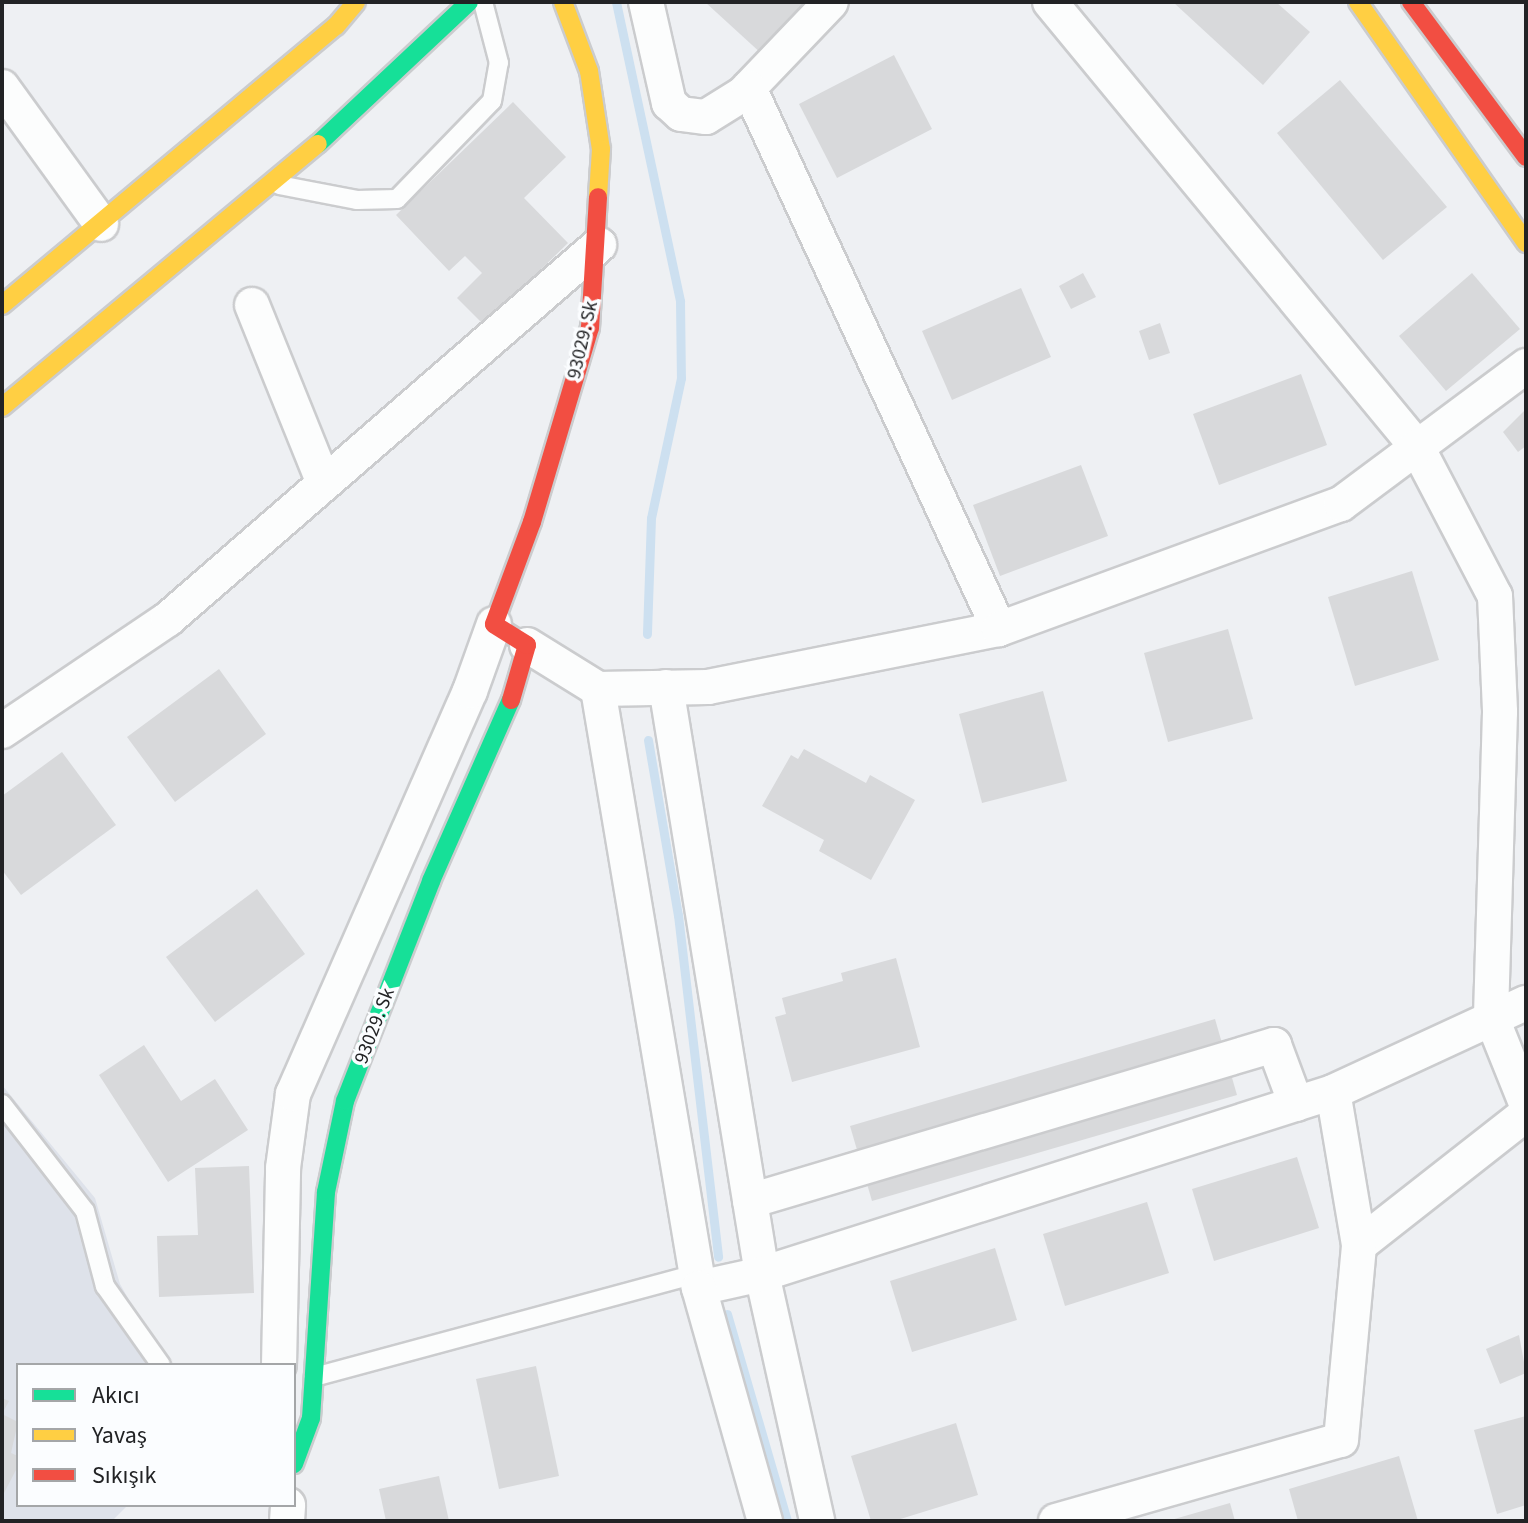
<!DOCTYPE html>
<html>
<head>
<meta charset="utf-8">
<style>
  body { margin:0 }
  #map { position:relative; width:1528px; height:1523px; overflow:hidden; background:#eef0f3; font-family:"Source Sans 3",sans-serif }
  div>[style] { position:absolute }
  .built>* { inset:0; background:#dee2ea }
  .stream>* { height:9px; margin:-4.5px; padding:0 4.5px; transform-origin:4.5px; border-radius:4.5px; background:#cde0f0 }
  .building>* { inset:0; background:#d8d9db }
  .roads { filter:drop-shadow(2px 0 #cbccce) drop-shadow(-2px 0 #cbccce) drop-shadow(0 2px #cbccce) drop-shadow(0 -2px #cbccce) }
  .lane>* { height:18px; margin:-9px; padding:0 9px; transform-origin:9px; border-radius:9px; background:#fcfdfd }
  .street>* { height:34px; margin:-17px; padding:0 17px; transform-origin:17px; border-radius:17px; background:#fcfdfd }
  .fast>* { height:18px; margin:-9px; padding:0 9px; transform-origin:9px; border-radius:9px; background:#16e098 }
  .slow>* { height:18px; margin:-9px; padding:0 9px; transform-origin:9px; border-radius:9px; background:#ffcf43 }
  .jam>* { height:18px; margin:-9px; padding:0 9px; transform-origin:9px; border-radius:9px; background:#f24e42 }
  span { translate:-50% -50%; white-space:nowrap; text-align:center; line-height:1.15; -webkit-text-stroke:7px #fbfdff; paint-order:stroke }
  .street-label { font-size:20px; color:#222325 }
  .frame { position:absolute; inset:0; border:4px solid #222325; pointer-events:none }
  .legend { position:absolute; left:16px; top:1363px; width:280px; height:144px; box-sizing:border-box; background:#fbfdff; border:2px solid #a4a6a8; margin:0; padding:10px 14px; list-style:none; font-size:24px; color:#222325 }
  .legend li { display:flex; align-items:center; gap:16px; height:40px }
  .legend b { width:40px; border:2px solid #a4a6a8 }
</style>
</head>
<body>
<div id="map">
  <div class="built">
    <div style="clip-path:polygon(2px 1085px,95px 1198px,120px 1284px,166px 1365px,18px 1365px,18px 1505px,128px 1505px,112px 1521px,2px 1521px)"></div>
  </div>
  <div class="stream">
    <div style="left:616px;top:2px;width:306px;rotate:77.9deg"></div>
    <div style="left:680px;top:301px;width:77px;rotate:89.3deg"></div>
    <div style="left:681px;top:378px;width:143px;rotate:102.1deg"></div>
    <div style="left:651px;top:518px;width:116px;rotate:92deg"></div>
    <div style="left:648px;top:740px;width:178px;rotate:80.3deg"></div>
    <div style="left:678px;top:915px;width:344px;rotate:83.3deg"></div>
    <div style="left:727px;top:1314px;width:216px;rotate:73.8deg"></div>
  </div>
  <div class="building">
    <div style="clip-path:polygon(705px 2px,808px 2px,763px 55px)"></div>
    <div style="clip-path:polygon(1173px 2px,1276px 2px,1310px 32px,1263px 85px)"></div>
    <div style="clip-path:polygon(894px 55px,932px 129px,837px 178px,799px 104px)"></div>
    <div style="clip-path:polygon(1340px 80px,1447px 207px,1383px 260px,1277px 133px)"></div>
    <div style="clip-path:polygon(513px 102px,566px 157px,524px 198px,568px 243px,484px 325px,457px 298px,482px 273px,465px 256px,449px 271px,396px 215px)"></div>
    <div style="clip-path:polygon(1083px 273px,1096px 297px,1071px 309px,1059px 286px)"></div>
    <div style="clip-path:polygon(1472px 273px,1520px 329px,1446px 391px,1399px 336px)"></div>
    <div style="clip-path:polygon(1021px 288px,1051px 357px,952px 400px,922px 331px)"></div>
    <div style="clip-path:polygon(1160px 323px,1170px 353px,1149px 360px,1139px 331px)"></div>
    <div style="clip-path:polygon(1301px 374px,1327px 445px,1219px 485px,1193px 414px)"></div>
    <div style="clip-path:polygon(1525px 410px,1526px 446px,1518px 452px,1503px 432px)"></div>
    <div style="clip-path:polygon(1081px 465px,1108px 536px,1000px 576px,973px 505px)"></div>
    <div style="clip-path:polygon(1412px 571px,1439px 660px,1355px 686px,1328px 597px)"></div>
    <div style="clip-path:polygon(1228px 629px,1253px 719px,1168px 742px,1144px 653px)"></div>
    <div style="clip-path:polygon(219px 669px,266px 734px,175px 802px,127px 737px)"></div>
    <div style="clip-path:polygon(1043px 691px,1067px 781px,982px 803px,959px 714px)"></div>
    <div style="clip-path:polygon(804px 749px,866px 783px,870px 775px,915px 800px,871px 880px,819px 851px,824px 840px,762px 806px,791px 755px,798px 759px)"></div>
    <div style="clip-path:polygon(62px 752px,116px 825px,21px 895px,2px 870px,2px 796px)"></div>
    <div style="clip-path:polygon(257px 889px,305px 954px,215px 1022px,166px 957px)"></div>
    <div style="clip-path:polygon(896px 958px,920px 1047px,792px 1082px,775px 1017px,786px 1014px,782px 998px,843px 981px,841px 973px)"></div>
    <div style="clip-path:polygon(1215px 1019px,1237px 1095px,872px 1201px,850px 1126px)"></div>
    <div style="clip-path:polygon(144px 1045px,181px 1101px,215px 1079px,248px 1130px,168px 1182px,99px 1075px)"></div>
    <div style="clip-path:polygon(1297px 1157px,1319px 1228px,1214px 1261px,1192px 1189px)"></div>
    <div style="clip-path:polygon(249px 1166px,254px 1293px,159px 1297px,157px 1236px,198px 1235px,195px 1168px)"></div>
    <div style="clip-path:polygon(1147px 1202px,1169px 1273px,1065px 1306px,1043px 1234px)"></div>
    <div style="clip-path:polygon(995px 1248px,1017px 1320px,912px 1352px,890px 1281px)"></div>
    <div style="clip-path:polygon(1519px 1335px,1526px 1373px,1500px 1384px,1486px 1349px)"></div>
    <div style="clip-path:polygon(536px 1366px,559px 1476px,499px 1489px,476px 1379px)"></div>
    <div style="clip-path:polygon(2px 1398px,9px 1401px,2px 1414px,18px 1422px,11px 1453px,18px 1456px,18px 1466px,2px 1497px)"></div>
    <div style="clip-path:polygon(1526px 1416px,1526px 1505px,1497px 1514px,1474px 1430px)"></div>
    <div style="clip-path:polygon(956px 1423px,978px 1495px,894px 1521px,871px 1521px,851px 1456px)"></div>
    <div style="clip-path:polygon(1399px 1456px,1418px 1521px,1298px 1521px,1289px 1489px)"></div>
    <div style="clip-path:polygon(439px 1476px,449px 1521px,386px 1521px,379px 1489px)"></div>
    <div style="clip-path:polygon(1230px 1503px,1235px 1521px,1171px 1521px,1171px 1520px)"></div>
  </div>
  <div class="roads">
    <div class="lane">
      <div style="left:279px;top:185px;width:79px;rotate:10.9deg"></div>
      <div style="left:357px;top:200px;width:40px;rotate:-1.4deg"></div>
      <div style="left:397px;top:199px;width:136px;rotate:-45.9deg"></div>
      <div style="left:492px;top:101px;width:39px;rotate:-80deg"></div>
      <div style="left:499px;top:63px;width:63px;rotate:-104.7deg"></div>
      <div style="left:2px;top:1104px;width:135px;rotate:52.2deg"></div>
      <div style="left:85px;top:1211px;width:78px;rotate:75.1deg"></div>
      <div style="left:105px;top:1286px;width:97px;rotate:54.7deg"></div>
      <div style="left:314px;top:1377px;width:396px;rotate:-15.1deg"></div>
    </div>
    <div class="street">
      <div style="left:646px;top:2px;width:104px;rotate:77.2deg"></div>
      <div style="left:669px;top:103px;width:16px;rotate:43deg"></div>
      <div style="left:681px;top:114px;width:25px;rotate:7deg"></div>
      <div style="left:706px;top:117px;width:44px;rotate:-31.9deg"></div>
      <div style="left:743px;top:94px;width:127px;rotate:-46.3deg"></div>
      <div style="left:1050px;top:2px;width:577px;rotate:50.49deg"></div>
      <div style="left:1417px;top:447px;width:168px;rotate:62.4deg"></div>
      <div style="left:1495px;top:596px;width:116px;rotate:87.5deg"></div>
      <div style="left:1500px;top:712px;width:304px;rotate:91.7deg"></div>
      <div style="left:1491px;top:1016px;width:94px;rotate:68.1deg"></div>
      <div style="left:2px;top:87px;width:169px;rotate:54.1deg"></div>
      <div style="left:749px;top:88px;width:596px;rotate:65.2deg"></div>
      <div style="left:252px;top:305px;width:192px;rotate:68deg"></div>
      <div style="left:527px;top:645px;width:84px;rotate:31.8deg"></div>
      <div style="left:598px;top:689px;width:110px;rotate:-1deg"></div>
      <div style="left:708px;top:687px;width:297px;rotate:-11.3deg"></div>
      <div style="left:999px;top:629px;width:364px;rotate:-20.1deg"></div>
      <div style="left:1341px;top:504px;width:231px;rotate:-36.7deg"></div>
      <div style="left:666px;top:687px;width:595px;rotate:80.71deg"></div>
      <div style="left:762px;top:1274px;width:253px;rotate:77.4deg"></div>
      <div style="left:598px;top:689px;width:607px;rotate:80.43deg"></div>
      <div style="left:699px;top:1288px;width:65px;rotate:-12.5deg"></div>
      <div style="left:762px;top:1274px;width:599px;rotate:-17.68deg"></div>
      <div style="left:1333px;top:1092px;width:213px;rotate:-24.8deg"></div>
      <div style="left:2px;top:731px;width:200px;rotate:-34deg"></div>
      <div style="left:168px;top:619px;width:571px;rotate:-40.95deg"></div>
      <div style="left:750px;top:1201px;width:547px;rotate:-16.58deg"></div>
      <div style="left:1274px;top:1045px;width:63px;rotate:69.6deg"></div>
      <div style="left:1359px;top:1245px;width:212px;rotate:-38.1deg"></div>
      <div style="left:699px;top:1288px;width:242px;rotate:74.2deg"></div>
      <div style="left:279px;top:1365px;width:197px;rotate:-88.8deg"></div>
      <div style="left:283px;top:1168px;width:75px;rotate:-82.3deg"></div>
      <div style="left:293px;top:1094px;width:440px;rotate:-66.3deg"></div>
      <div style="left:470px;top:691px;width:71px;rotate:-70.3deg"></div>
      <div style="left:287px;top:1521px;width:16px;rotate:-86deg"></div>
      <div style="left:1056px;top:1521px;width:296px;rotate:-15.9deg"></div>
      <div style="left:1341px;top:1440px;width:196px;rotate:-84.7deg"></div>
      <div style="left:1359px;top:1245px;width:155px;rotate:-99.6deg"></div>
    </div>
    <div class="fast">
      <div style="left:318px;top:144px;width:207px;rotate:-43.2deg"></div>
      <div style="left:294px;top:1464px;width:49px;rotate:-69.7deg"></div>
      <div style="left:311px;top:1418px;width:226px;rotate:-86.2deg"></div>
      <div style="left:326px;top:1192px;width:93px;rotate:-78.2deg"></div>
      <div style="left:345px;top:1101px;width:236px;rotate:-68.6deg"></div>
      <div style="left:431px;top:881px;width:198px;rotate:-66.2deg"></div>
    </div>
    <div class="slow">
      <div style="left:563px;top:2px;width:74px;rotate:69.4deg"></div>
      <div style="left:589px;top:71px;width:79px;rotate:81.3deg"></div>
      <div style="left:601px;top:149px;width:48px;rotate:93.6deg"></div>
      <div style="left:1358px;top:2px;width:294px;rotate:55.1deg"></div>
      <div style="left:2px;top:305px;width:435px;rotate:-39.9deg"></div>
      <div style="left:336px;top:26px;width:31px;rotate:-50deg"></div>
      <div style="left:2px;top:407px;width:411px;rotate:-39.8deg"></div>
    </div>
    <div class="jam">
      <div style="left:1411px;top:2px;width:193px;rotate:53.4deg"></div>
      <div style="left:511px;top:700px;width:57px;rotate:-73.8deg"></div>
      <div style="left:527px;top:645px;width:39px;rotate:-148deg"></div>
      <div style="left:494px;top:624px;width:109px;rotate:-69.6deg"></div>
      <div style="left:532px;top:522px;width:202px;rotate:-73.4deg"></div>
      <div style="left:590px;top:328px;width:131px;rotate:-86.5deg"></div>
    </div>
  </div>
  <div class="street-label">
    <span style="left:583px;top:340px;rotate:-77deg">93029. Sk</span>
    <span style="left:375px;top:1026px;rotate:-69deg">93029. Sk</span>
  </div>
  <div class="frame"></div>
  <ul class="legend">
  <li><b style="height:10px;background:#16e098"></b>Akıcı</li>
  <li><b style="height:10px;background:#ffcf43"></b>Yavaş</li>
  <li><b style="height:10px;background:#f24e42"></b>Sıkışık</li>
  </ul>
</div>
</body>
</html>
